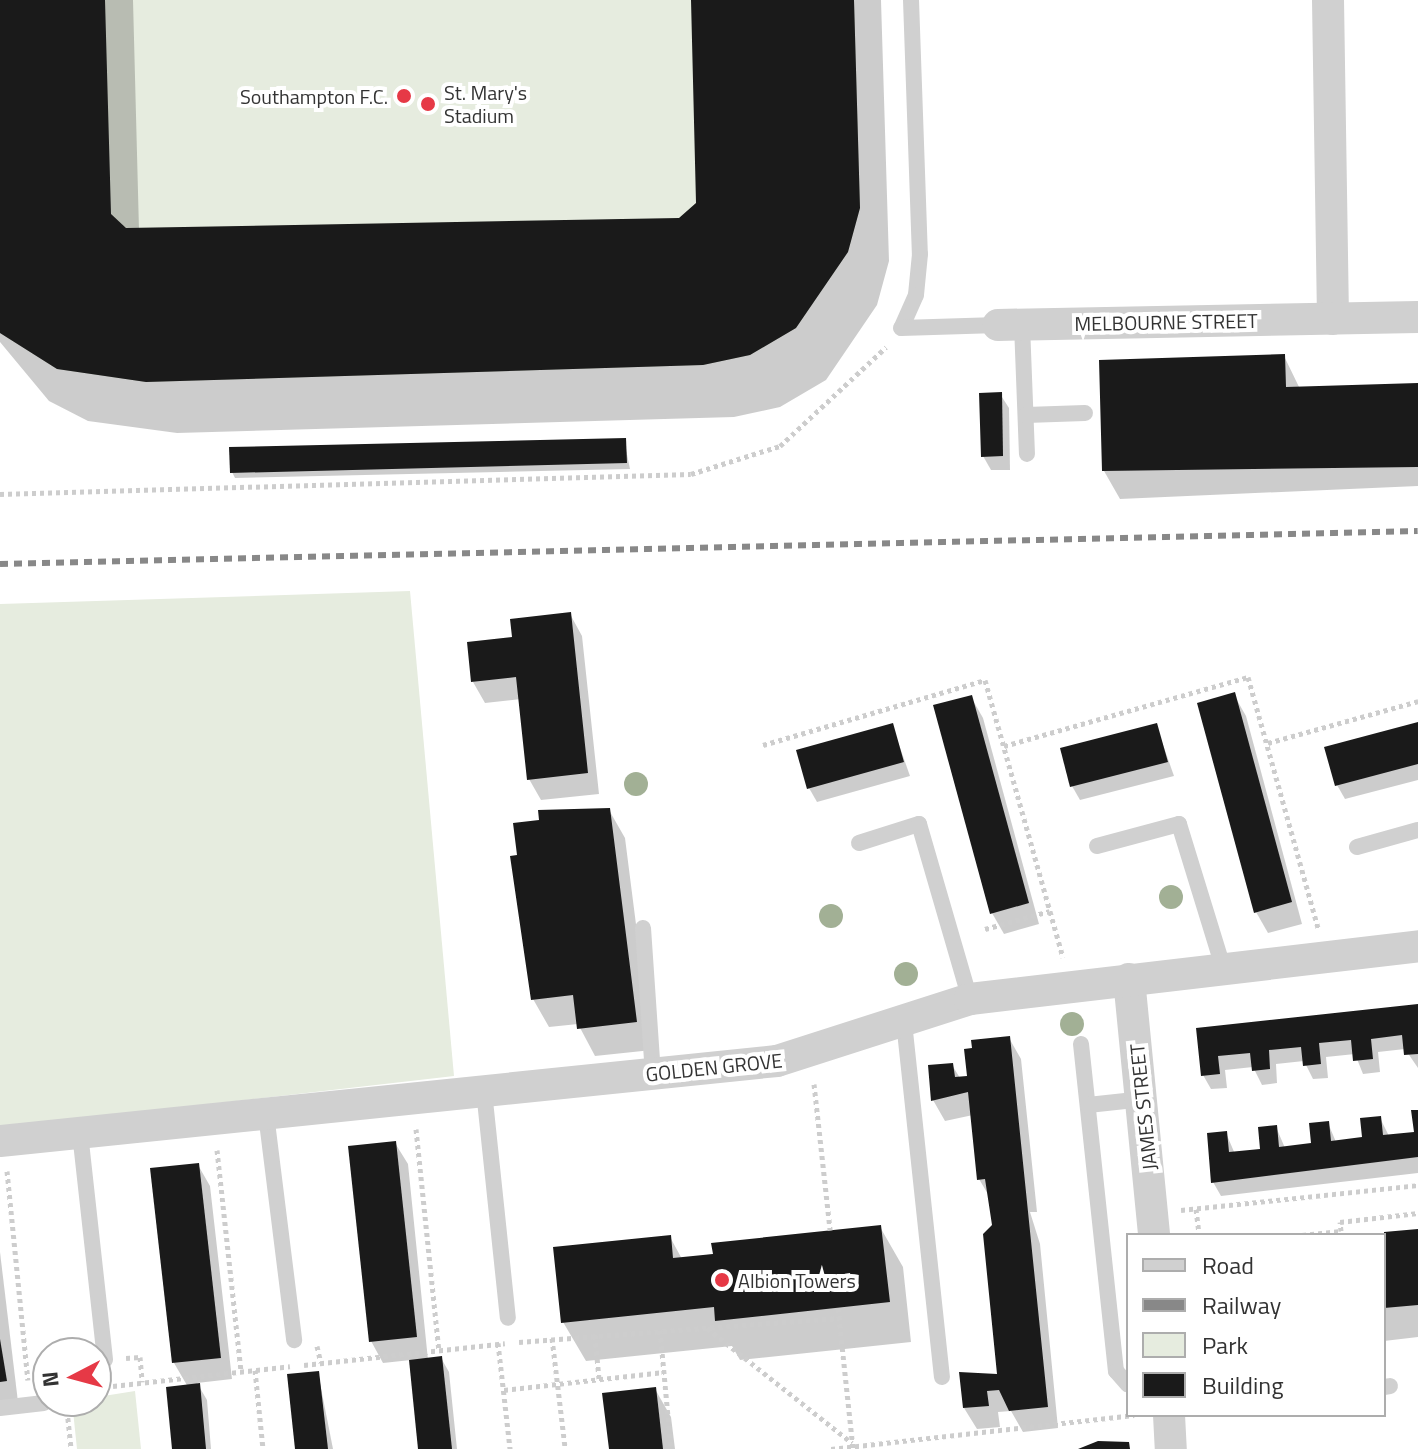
<!DOCTYPE html>
<html>
<head>
<meta charset="utf-8">
<style>
  body { margin:0 }
  #map { position:relative; width:1418px; height:1449px; overflow:hidden; background:#fff; font-family:"Titillium Web",sans-serif }
  div>[style] { position:absolute }
  .green>* { inset:0; background:#e6ecdf }
  .shadow>* { inset:0; background:#0003 }
  .building>* { inset:0; background:#1a1a1a }
  .path>* { height:5px; margin-top:-2.5px; transform-origin:0; background:repeating-linear-gradient(90deg,#cdcdcd 0 4px,transparent 0 8px) }
  .service>* { height:16px; margin:-8px; padding:0 8px; transform-origin:8px; border-radius:8px; background:#d0d0d0 }
  .minor>* { height:32px; margin:-16px; padding:0 16px; transform-origin:16px; border-radius:16px; background:#d0d0d0 }
  .rail>* { height:6px; margin-top:-3px; transform-origin:0; background:repeating-linear-gradient(90deg,#888 0 8px,transparent 0 14px) }
  .trees>* { width:24px; height:24px; margin:-12px; border-radius:50%; background:#a2b095 }
  .dots>* { width:22px; height:22px; translate:-50% -50%; box-sizing:border-box; border:4px solid #fff; border-radius:50% }
  span { translate:-50% -50%; white-space:nowrap; text-align:center; line-height:1.15; -webkit-text-stroke:8px #fff; paint-order:stroke }
  .poi-label { font-size:20px; color:#333 }
  .left { translate:0 -50%; text-align:left }
  .right { translate:-100% -50%; text-align:right }
  .street-label { font-size:20px; color:#333 }
  .legend { position:absolute; left:1126px; top:1233px; width:260px; height:184px; box-sizing:border-box; background:#fff; border:2px solid #adadad; margin:0; padding:10px 14px; list-style:none; font-size:24px; color:#333 }
  .legend li { display:flex; align-items:center; gap:16px; height:40px }
  .legend b { width:40px; border:2px solid #adadad }
  .north { position:absolute; left:32px; top:1337px; width:80px; height:80px; box-sizing:border-box; background:#fff; border:2px solid #adadad; border-radius:50%; rotate:264deg; font-size:22px; font-weight:700; line-height:32px; text-align:center; color:#333 }
  .north::after { content:''; display:block; margin:auto; width:28px; height:36px; background:#e63946; clip-path:polygon(50% 0,100% 100%,50% 72%,0 100%) }
</style>
</head>
<body>
<div id="map">
  <div class="green">
    <div style="clip-path:polygon(0 0,854px 0,860px 208px,848px 252px,796px 328px,750px 355px,703px 365px,146px 382px,57px 369px,0 333px)"></div>
    <div style="clip-path:polygon(410px 591px,454px 1076px,0 1128px,0 604px)"></div>
    <div style="clip-path:polygon(135px 1391px,141px 1449px,77px 1449px,72px 1401px)"></div>
  </div>
  <div class="shadow">
    <div style="clip-path:polygon(0 0,133px 0,139px 230px,680px 220px,698px 204px,693px 0,881px 0,889px 261px,877px 305px,826px 380px,780px 407px,734px 417px,177px 433px,88px 421px,49px 401px,0 342px)"></div>
    <div style="clip-path:polygon(1284px 356px,1300px 389px,1418px 384px,1418px 486px,1120px 499px,1104px 471px)"></div>
    <div style="clip-path:polygon(1000px 394px,1009px 408px,1010px 470px,991px 470px,983px 456px)"></div>
    <div style="clip-path:polygon(624px 440px,630px 469px,235px 478px,232px 472px)"></div>
    <div style="clip-path:polygon(570px 614px,582px 636px,599px 794px,541px 800px,529px 779px,521px 699px,485px 703px,473px 682px,514px 639px)"></div>
    <div style="clip-path:polygon(1234px 695px,1246px 716px,1302px 924px,1268px 933px,1256px 912px)"></div>
    <div style="clip-path:polygon(971px 697px,983px 718px,1039px 924px,1004px 934px,992px 913px)"></div>
    <div style="clip-path:polygon(1418px 724px,1418px 780px,1345px 799px,1337px 785px)"></div>
    <div style="clip-path:polygon(892px 725px,910px 776px,817px 802px,809px 788px)"></div>
    <div style="clip-path:polygon(1156px 725px,1174px 776px,1080px 800px,1072px 786px)"></div>
    <div style="clip-path:polygon(609px 810px,625px 838px,652px 1050px,595px 1056px,578px 1024px,549px 1027px,533px 999px,519px 857px,541px 822px)"></div>
    <div style="clip-path:polygon(1418px 1005px,1418px 1068px,1405px 1049px,1378px 1052px,1380px 1072px,1363px 1074px,1355px 1054px,1326px 1057px,1328px 1078px,1313px 1079px,1304px 1061px,1276px 1064px,1277px 1083px,1262px 1085px,1253px 1067px,1225px 1070px,1227px 1088px,1211px 1089px,1203px 1075px,1198px 1030px)"></div>
    <div style="clip-path:polygon(1009px 1038px,1021px 1059px,1037px 1212px,1030px 1212px,1040px 1244px,1058px 1428px,1023px 1432px,1011px 1411px,998px 1412px,1000px 1427px,977px 1429px,964px 1408px,1000px 1376px,992px 1201px,979px 1179px,973px 1115px,945px 1121px,933px 1100px,952px 1065px,960px 1078px,970px 1077px)"></div>
    <div style="clip-path:polygon(1418px 1112px,1418px 1173px,1221px 1196px,1213px 1182px,1226px 1133px,1235px 1154px,1262px 1151px,1276px 1127px,1285px 1148px,1314px 1145px,1328px 1123px,1336px 1142px,1365px 1139px,1380px 1118px,1389px 1136px,1416px 1134px)"></div>
    <div style="clip-path:polygon(395px 1143px,408px 1164px,428px 1360px,441px 1358px,449px 1372px,457px 1449px,420px 1449px,411px 1360px,383px 1363px,371px 1341px)"></div>
    <div style="clip-path:polygon(198px 1165px,210px 1186px,232px 1379px,197px 1383px,207px 1400px,211px 1449px,174px 1449px,188px 1387px,174px 1363px)"></div>
    <div style="clip-path:polygon(880px 1227px,903px 1267px,911px 1342px,740px 1360px,732px 1346px,586px 1361px,563px 1322px,670px 1237px,682px 1259px)"></div>
    <div style="clip-path:polygon(1418px 1231px,1418px 1337px,1384px 1341px,1384px 1235px,1378px 1235px)"></div>
    <div style="clip-path:polygon(0 1252px,18px 1402px,0 1404px)"></div>
    <div style="clip-path:polygon(318px 1373px,333px 1449px,297px 1449px)"></div>
    <div style="clip-path:polygon(655px 1389px,671px 1417px,675px 1449px,611px 1449px)"></div>
  </div>
  <div class="building">
    <div style="clip-path:polygon(0 0,105px 0,111px 214px,126px 228px,679px 218px,696px 203px,691px 0,854px 0,860px 208px,848px 252px,796px 328px,750px 355px,703px 365px,146px 382px,57px 369px,0 333px)"></div>
    <div style="clip-path:polygon(1285px 354px,1286px 387px,1418px 383px,1418px 467px,1102px 471px,1099px 360px)"></div>
    <div style="clip-path:polygon(1002px 392px,1003px 456px,981px 457px,979px 393px)"></div>
    <div style="clip-path:polygon(626px 438px,627px 463px,230px 473px,229px 447px)"></div>
    <div style="clip-path:polygon(571px 612px,588px 773px,527px 780px,516px 677px,471px 682px,467px 642px,512px 637px,510px 619px)"></div>
    <div style="clip-path:polygon(1235px 692px,1292px 902px,1254px 913px,1197px 703px)"></div>
    <div style="clip-path:polygon(972px 695px,1029px 903px,990px 914px,933px 705px)"></div>
    <div style="clip-path:polygon(1418px 722px,1418px 764px,1335px 786px,1324px 747px)"></div>
    <div style="clip-path:polygon(893px 723px,904px 762px,807px 789px,796px 750px)"></div>
    <div style="clip-path:polygon(1157px 723px,1168px 762px,1070px 787px,1060px 748px)"></div>
    <div style="clip-path:polygon(610px 808px,637px 1022px,577px 1029px,573px 995px,531px 1000px,510px 856px,517px 855px,513px 823px,539px 820px,538px 810px)"></div>
    <div style="clip-path:polygon(1418px 1004px,1418px 1054px,1404px 1055px,1402px 1035px,1371px 1039px,1373px 1059px,1353px 1061px,1351px 1040px,1319px 1043px,1321px 1064px,1303px 1066px,1301px 1047px,1269px 1050px,1270px 1069px,1252px 1071px,1250px 1053px,1218px 1056px,1220px 1074px,1201px 1076px,1196px 1028px)"></div>
    <div style="clip-path:polygon(1010px 1036px,1048px 1407px,1009px 1411px,999px 1390px,987px 1391px,989px 1406px,963px 1408px,959px 1372px,997px 1374px,983px 1234px,992px 1225px,985px 1179px,977px 1180px,968px 1092px,931px 1101px,928px 1065px,953px 1063px,955px 1077px,967px 1076px,964px 1049px,972px 1048px,971px 1040px)"></div>
    <div style="clip-path:polygon(1411px 1110px,1418px 1110px,1418px 1157px,1211px 1183px,1207px 1133px,1227px 1131px,1229px 1152px,1260px 1149px,1258px 1127px,1277px 1125px,1279px 1147px,1311px 1143px,1309px 1123px,1329px 1121px,1331px 1141px,1362px 1137px,1360px 1118px,1381px 1116px,1383px 1135px,1414px 1132px)"></div>
    <div style="clip-path:polygon(396px 1141px,417px 1337px,369px 1342px,348px 1146px)"></div>
    <div style="clip-path:polygon(199px 1163px,221px 1358px,172px 1363px,150px 1168px)"></div>
    <div style="clip-path:polygon(881px 1225px,890px 1302px,715px 1321px,714px 1307px,561px 1323px,553px 1247px,671px 1235px,673px 1258px,713px 1254px,711px 1243px)"></div>
    <div style="clip-path:polygon(1418px 1229px,1418px 1305px,1384px 1308px,1384px 1232px)"></div>
    <div style="clip-path:polygon(0 1339px,7px 1381px,0 1382px)"></div>
    <div style="clip-path:polygon(442px 1356px,452px 1449px,418px 1449px,409px 1360px)"></div>
    <div style="clip-path:polygon(319px 1371px,328px 1449px,295px 1449px,287px 1374px)"></div>
    <div style="clip-path:polygon(200px 1383px,206px 1449px,172px 1449px,166px 1387px)"></div>
    <div style="clip-path:polygon(656px 1387px,663px 1449px,609px 1449px,602px 1393px)"></div>
    <div style="clip-path:polygon(1098px 1441px,1129px 1442px,1130px 1449px,1078px 1449px)"></div>
  </div>
  <div class="path">
    <div style="left:0;top:494px;width:691px;rotate:-1.66deg"></div>
    <div style="left:691px;top:474px;width:93px;rotate:-17.5deg"></div>
    <div style="left:780px;top:446px;width:145px;rotate:-43deg"></div>
    <div style="left:1268px;top:743px;width:156px;rotate:-15.6deg"></div>
    <div style="left:763px;top:745px;width:231px;rotate:-16.3deg"></div>
    <div style="left:985px;top:680px;width:288px;rotate:74.3deg"></div>
    <div style="left:1004px;top:746px;width:254px;rotate:-15.8deg"></div>
    <div style="left:1248px;top:677px;width:261px;rotate:74.4deg"></div>
    <div style="left:985px;top:929px;width:67px;rotate:-15.5deg"></div>
    <div style="left:814px;top:1084px;width:147px;rotate:83.7deg"></div>
    <div style="left:416px;top:1129px;width:222px;rotate:84.1deg"></div>
    <div style="left:217px;top:1150px;width:223px;rotate:83.8deg"></div>
    <div style="left:7px;top:1171px;width:210px;rotate:84.3deg"></div>
    <div style="left:1196px;top:1209px;width:26px;rotate:83deg"></div>
    <div style="left:1181px;top:1210px;width:238px;rotate:-6deg"></div>
    <div style="left:1302px;top:1235px;width:39px;rotate:-6deg"></div>
    <div style="left:1341px;top:1231px;width:9px;rotate:-96deg"></div>
    <div style="left:1340px;top:1222px;width:79px;rotate:-6.6deg"></div>
    <div style="left:838px;top:1308px;width:142px;rotate:83.9deg"></div>
    <div style="left:707px;top:1328px;width:185px;rotate:38.4deg"></div>
    <div style="left:660px;top:1330px;width:120px;rotate:84.7deg"></div>
    <div style="left:595px;top:1335px;width:44px;rotate:84.8deg"></div>
    <div style="left:552px;top:1338px;width:110px;rotate:83.2deg"></div>
    <div style="left:519px;top:1342px;width:321px;rotate:-4.3deg"></div>
    <div style="left:498px;top:1343px;width:107px;rotate:83.5deg"></div>
    <div style="left:317px;top:1346px;width:17px;rotate:77deg"></div>
    <div style="left:126px;top:1358px;width:14px;rotate:-4deg"></div>
    <div style="left:140px;top:1357px;width:25px;rotate:85deg"></div>
    <div style="left:304px;top:1365px;width:202px;rotate:-6.2deg"></div>
    <div style="left:255px;top:1370px;width:79px;rotate:84.2deg"></div>
    <div style="left:113px;top:1386px;width:178px;rotate:-6.4deg"></div>
    <div style="left:504px;top:1390px;width:161px;rotate:-6.4deg"></div>
    <div style="left:67px;top:1410px;width:39px;rotate:84deg"></div>
    <div style="left:831px;top:1449px;width:305px;rotate:-6.4deg"></div>
  </div>
  <div class="service">
    <div style="left:911px;top:0;width:254px;rotate:88deg"></div>
    <div style="left:920px;top:254px;width:41px;rotate:95.6deg"></div>
    <div style="left:916px;top:295px;width:36px;rotate:114deg"></div>
    <div style="left:901px;top:328px;width:97px;rotate:-1.8deg"></div>
    <div style="left:1022px;top:325px;width:129px;rotate:87.8deg"></div>
    <div style="left:1026px;top:415px;width:59px;rotate:-1.9deg"></div>
    <div style="left:859px;top:843px;width:63px;rotate:-17.6deg"></div>
    <div style="left:919px;top:824px;width:182px;rotate:73.8deg"></div>
    <div style="left:1097px;top:846px;width:85px;rotate:-15deg"></div>
    <div style="left:1179px;top:824px;width:150px;rotate:72.9deg"></div>
    <div style="left:1357px;top:847px;width:63px;rotate:-15.6deg"></div>
    <div style="left:643px;top:928px;width:146px;rotate:86.1deg"></div>
    <div style="left:904px;top:1022px;width:357px;rotate:83.9deg"></div>
    <div style="left:1081px;top:1044px;width:329px;rotate:83.9deg"></div>
    <div style="left:1116px;top:1371px;width:18px;rotate:49deg"></div>
    <div style="left:484px;top:1091px;width:228px;rotate:84deg"></div>
    <div style="left:1088px;top:1105px;width:56px;rotate:-6.1deg"></div>
    <div style="left:266px;top:1114px;width:228px;rotate:82.9deg"></div>
    <div style="left:80px;top:1133px;width:228px;rotate:83.7deg"></div>
    <div style="left:1384px;top:1387px;width:6px;rotate:-9deg"></div>
    <div style="left:0;top:1408px;width:44px;rotate:-6.5deg"></div>
  </div>
  <div class="minor">
    <div style="left:1328px;top:0;width:319px;rotate:89.1deg"></div>
    <div style="left:998px;top:325px;width:420px;rotate:-1.1deg"></div>
    <div style="left:1129px;top:979px;width:257px;rotate:84.4deg"></div>
    <div style="left:0;top:1141px;width:781px;rotate:-5.88deg"></div>
    <div style="left:777px;top:1061px;width:203px;rotate:-17.8deg"></div>
    <div style="left:970px;top:999px;width:451px;rotate:-6.7deg"></div>
    <div style="left:1169px;top:1415px;width:34px;rotate:87deg"></div>
  </div>
  <div class="rail">
    <div style="left:0;top:564px;width:1418px;rotate:-1.33deg"></div>
  </div>
  <div class="trees">
    <div style="left:636px;top:784px"></div>
    <div style="left:1171px;top:897px"></div>
    <div style="left:831px;top:916px"></div>
    <div style="left:906px;top:974px"></div>
    <div style="left:1072px;top:1024px"></div>
  </div>
  <div class="dots">
    <div style="left:404px;top:96px;background:#e63946"></div>
    <div style="left:428px;top:104px;background:#e63946"></div>
    <div style="left:722px;top:1280px;background:#e63946"></div>
  </div>
  <div class="poi-label">
    <span class="left" style="left:444px;top:104px">St. Mary's<br>Stadium</span>
    <span class="right" style="left:388px;top:96px">Southampton F.C.</span>
    <span class="left" style="left:738px;top:1280px">Albion Towers</span>
  </div>
  <div class="street-label">
    <span style="left:1166px;top:322px;rotate:-1deg">MELBOURNE STREET</span>
    <span style="left:714px;top:1067px;rotate:-6deg">GOLDEN GROVE</span>
    <span style="left:1143px;top:1107px;rotate:-96deg">JAMES STREET</span>
  </div>
  <ul class="legend">
  <li><b style="height:10px;background:#d0d0d0"></b>Road</li>
  <li><b style="height:10px;background:#888"></b>Railway</li>
  <li><b style="height:22px;background:#e6ecdf"></b>Park</li>
  <li><b style="height:22px;background:#1a1a1a"></b>Building</li>
  </ul>
  <div class="north">N</div>
</div>
</body>
</html>
